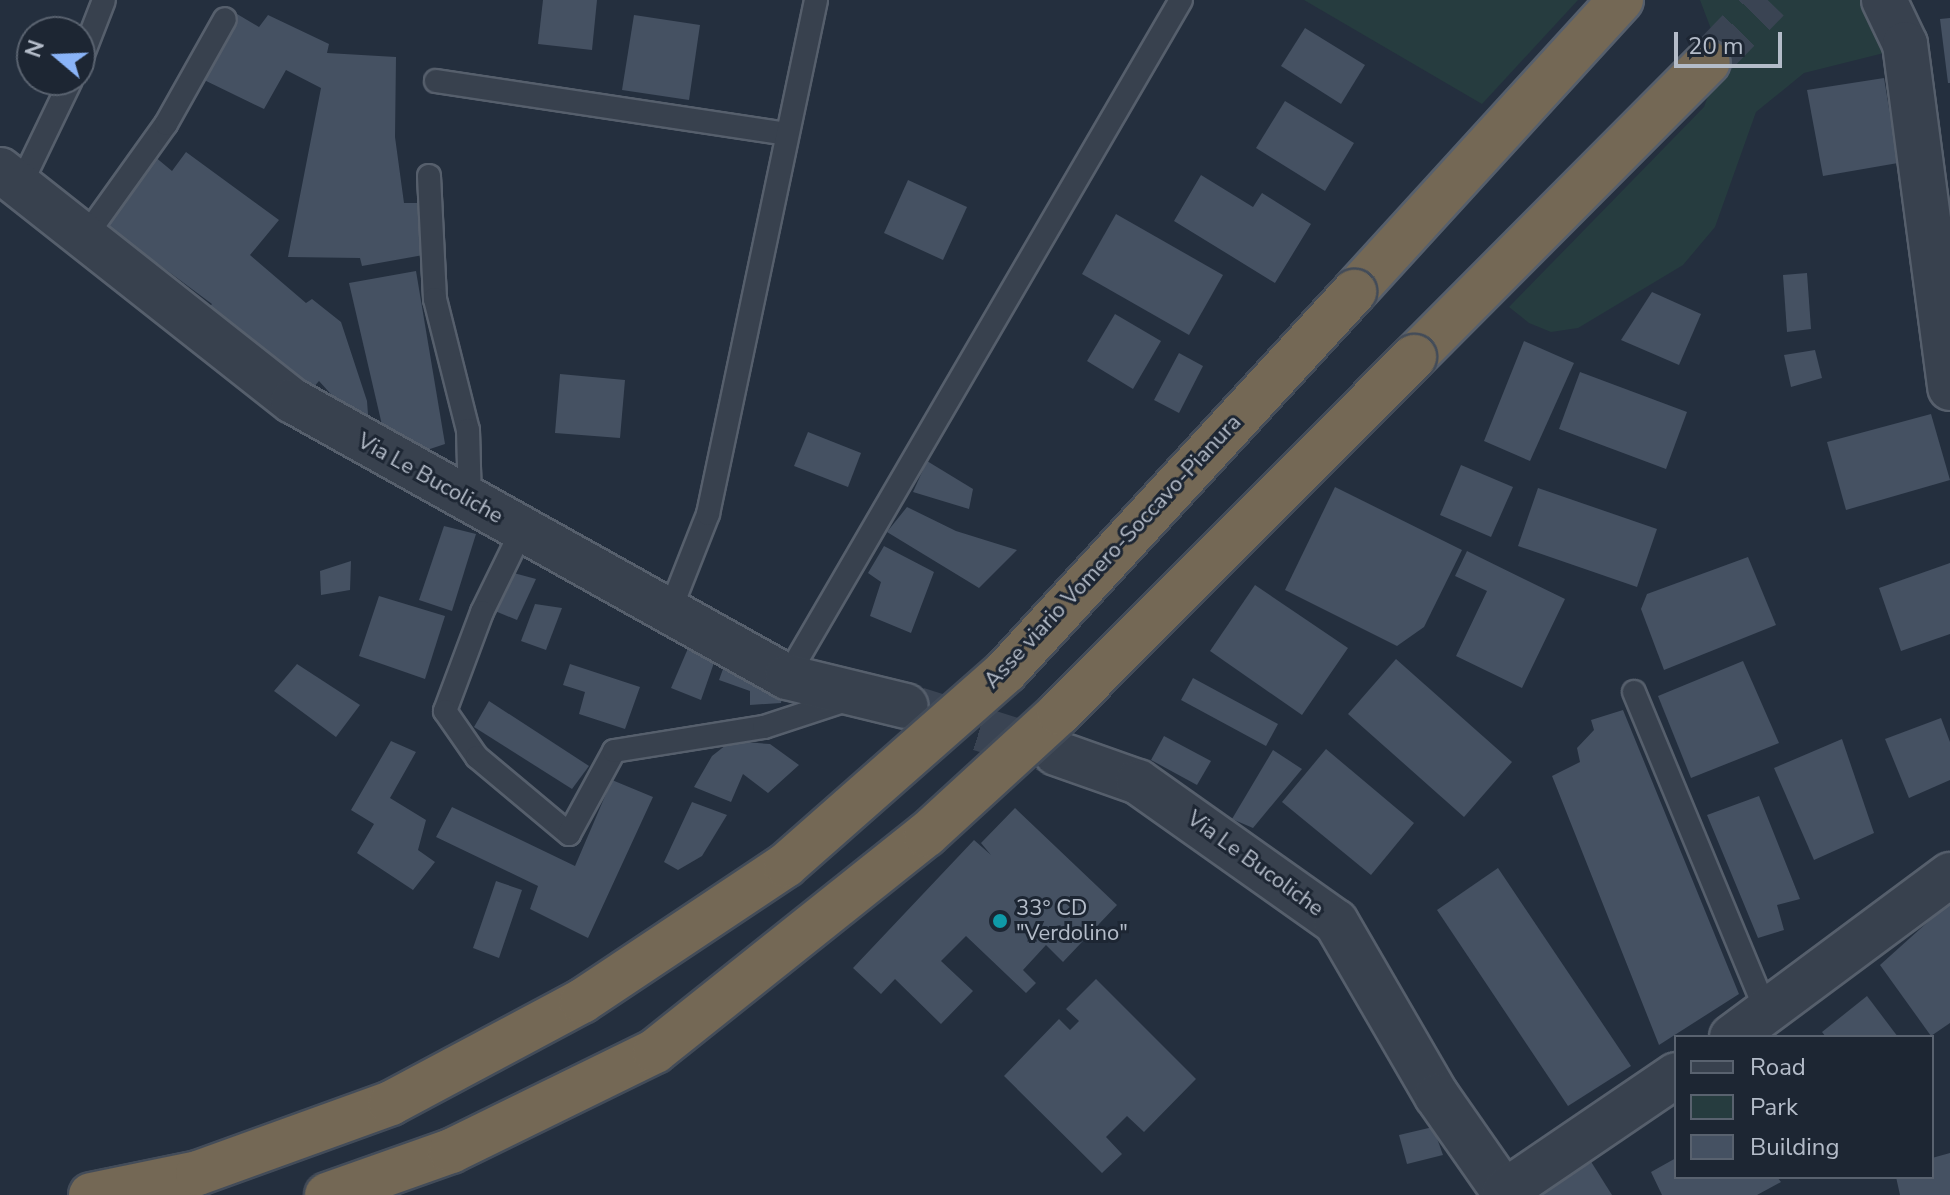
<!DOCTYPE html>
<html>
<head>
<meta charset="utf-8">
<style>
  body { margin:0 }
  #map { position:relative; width:1950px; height:1195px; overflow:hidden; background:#242f3e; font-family:"Nunito Sans",sans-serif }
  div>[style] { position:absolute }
  .green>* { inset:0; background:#263c3f }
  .building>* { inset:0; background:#455162 }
  .street-tunnel>* { height:44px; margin-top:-22px; transform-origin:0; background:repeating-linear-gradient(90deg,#3a4453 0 44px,transparent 0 66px) }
  .highway-tunnel>* { height:44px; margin-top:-22px; transform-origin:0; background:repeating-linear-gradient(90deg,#3a4453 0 44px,transparent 0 66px) }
  .roads { filter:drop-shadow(2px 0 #565f6c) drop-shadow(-2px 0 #565f6c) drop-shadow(0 2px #565f6c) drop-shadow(0 -2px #565f6c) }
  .lane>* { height:22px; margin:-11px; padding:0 11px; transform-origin:11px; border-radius:11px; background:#38414e }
  .street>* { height:44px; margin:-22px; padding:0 22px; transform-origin:22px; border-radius:22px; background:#38414e }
  .highway>* { height:44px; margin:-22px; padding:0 22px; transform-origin:22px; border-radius:22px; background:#746855 }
  .bridges { filter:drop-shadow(2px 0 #434c59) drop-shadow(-2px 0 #434c59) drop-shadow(0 2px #434c59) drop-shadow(0 -2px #434c59) }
  .highway-bridge>* { height:44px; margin:-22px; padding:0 22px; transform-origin:22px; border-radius:22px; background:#746855 }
  .dots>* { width:22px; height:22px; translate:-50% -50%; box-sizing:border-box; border:4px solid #1d2633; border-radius:50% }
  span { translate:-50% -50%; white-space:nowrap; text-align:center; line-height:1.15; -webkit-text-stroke:6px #1d2633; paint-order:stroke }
  .street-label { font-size:22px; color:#b4bcc9 }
  .poi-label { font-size:22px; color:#b4bcc9 }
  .left { translate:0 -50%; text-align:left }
  .legend { position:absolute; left:1674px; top:1035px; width:260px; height:144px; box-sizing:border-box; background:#1d2633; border:2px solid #59626f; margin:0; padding:10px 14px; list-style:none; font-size:24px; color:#b4bcc9 }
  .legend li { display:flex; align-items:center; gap:16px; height:40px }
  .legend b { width:40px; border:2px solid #59626f }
  .north { position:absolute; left:16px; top:16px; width:80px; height:80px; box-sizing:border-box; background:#1d2633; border:2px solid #59626f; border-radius:50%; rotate:289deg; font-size:22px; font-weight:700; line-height:32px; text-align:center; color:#b4bcc9 }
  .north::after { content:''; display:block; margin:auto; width:28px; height:36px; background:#8ab4f8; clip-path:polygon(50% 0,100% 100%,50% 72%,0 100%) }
  .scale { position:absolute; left:1674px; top:32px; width:108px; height:36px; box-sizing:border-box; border:4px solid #b4bcc9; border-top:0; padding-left:10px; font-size:24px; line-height:28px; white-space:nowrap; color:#b4bcc9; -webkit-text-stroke:6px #1d2633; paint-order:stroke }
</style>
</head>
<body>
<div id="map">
  <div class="green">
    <div style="clip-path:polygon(1304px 0,1578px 0,1482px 104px)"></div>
    <div style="clip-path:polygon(1700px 0,1867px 0,1888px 52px,1804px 73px,1756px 112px,1715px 227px,1683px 265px,1578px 328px,1551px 332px,1529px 323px,1509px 307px,1704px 107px,1722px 58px)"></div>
  </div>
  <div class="building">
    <div style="clip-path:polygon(543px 0,597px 0,592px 50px,538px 44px)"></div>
    <div style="clip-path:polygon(237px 14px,259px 27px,268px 15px,329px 44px,327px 53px,396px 57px,395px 137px,404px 203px,417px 203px,429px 254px,362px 266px,360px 258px,288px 257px,321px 88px,286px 70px,264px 109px,200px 78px)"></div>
    <div style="clip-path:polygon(634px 15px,700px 25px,689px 100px,622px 90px)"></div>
    <div style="clip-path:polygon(1950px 18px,1950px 83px,1948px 83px,1940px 19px)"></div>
    <div style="clip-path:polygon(1305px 28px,1365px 65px,1341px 104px,1281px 66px)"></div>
    <div style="clip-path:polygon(1884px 78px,1898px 163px,1823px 176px,1807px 90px)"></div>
    <div style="clip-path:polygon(1285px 101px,1354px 143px,1325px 191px,1256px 148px)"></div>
    <div style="clip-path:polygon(186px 152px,279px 220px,250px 255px,306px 303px,312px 299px,341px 322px,367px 401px,368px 414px,357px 423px,319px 381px,312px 389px,204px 314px,212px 304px,157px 263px,150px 271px,97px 232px,154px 156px,172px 171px)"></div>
    <div style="clip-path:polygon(1201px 175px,1253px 207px,1262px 193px,1311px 224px,1275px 283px,1174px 221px)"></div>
    <div style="clip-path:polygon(908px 180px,967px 207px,943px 260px,884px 233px)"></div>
    <div style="clip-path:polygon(1116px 214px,1223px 275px,1189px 335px,1082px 274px)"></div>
    <div style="clip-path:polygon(416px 271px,445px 444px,418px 453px,385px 438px,349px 283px)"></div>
    <div style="clip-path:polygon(1807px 273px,1811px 329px,1787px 332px,1783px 275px)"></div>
    <div style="clip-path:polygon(1652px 292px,1701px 314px,1679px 365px,1621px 340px)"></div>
    <div style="clip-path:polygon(1115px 314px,1161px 341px,1133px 389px,1087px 361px)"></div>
    <div style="clip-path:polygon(1524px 341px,1574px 363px,1530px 461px,1484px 441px)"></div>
    <div style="clip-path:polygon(1815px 350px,1822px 378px,1791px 387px,1784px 355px)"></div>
    <div style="clip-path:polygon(1179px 353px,1203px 366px,1179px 413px,1154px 400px)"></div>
    <div style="clip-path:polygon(1580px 372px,1687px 412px,1666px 469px,1559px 429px)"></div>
    <div style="clip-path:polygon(560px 374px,625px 380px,620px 438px,555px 433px)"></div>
    <div style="clip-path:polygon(1931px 414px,1950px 480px,1846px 510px,1827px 442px)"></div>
    <div style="clip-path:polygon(808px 432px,861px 453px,848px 487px,794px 466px)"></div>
    <div style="clip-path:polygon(927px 461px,973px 489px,969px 509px,913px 492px)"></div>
    <div style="clip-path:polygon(1461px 465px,1513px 487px,1491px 537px,1440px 515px)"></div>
    <div style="clip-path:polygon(1335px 487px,1462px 550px,1424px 627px,1397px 646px,1285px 590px)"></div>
    <div style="clip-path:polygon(1538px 488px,1657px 529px,1637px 587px,1518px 546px)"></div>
    <div style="clip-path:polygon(907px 507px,956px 531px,1017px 550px,979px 588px,887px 532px)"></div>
    <div style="clip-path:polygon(444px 526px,476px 534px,452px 611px,419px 600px)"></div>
    <div style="clip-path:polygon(884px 546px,934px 572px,911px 633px,870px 616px,881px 582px,868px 573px)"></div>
    <div style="clip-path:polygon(1467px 551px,1565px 599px,1522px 688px,1456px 656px,1487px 591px,1455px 576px)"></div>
    <div style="clip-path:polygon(1748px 557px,1776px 625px,1664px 670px,1641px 609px,1647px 594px)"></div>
    <div style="clip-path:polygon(351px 561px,350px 590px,321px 595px,320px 571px)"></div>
    <div style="clip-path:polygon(1950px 563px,1950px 634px,1901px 651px,1879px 588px)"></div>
    <div style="clip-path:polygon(510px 572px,536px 579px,517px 620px,495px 611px)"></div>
    <div style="clip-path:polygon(1255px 585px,1348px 648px,1302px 715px,1210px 651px)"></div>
    <div style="clip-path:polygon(379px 596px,445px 616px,425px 679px,359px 656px)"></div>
    <div style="clip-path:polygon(535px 604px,562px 608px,546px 650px,521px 641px)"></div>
    <div style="clip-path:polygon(689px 646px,716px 657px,701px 700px,671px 688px)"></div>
    <div style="clip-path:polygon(727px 658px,783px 690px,781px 703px,750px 705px,750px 691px,719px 680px)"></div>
    <div style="clip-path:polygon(1396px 659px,1512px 762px,1464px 817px,1348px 714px)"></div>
    <div style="clip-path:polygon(1743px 661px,1779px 743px,1691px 778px,1658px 696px)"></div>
    <div style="clip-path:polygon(297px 664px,360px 705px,336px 737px,274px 691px)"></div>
    <div style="clip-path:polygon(570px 664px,640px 687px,625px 729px,579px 714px,585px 692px,563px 685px)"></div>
    <div style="clip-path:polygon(1193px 678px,1278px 724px,1266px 746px,1181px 700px)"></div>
    <div style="clip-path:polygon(489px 701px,589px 766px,572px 789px,474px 727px)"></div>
    <div style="clip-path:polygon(1623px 710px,1739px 994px,1659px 1045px,1552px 776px,1580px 762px,1577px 748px,1594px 730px,1591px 720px)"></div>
    <div style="clip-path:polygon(1941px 718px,1950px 742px,1950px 780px,1909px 798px,1885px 739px)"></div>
    <div style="clip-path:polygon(1164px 736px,1211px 761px,1197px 785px,1151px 760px)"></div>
    <div style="clip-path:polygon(1842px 739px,1874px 833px,1814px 860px,1774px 768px)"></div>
    <div style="clip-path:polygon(391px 741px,416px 752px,390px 798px,426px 820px,418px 850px,435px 862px,413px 890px,357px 853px,374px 824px,351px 810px)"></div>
    <div style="clip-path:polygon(731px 741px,770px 744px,799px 765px,768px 793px,743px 774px,731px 802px,694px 787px,712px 756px)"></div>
    <div style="clip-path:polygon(1326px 749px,1414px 823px,1371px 875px,1282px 802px)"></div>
    <div style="clip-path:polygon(1273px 750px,1302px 769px,1253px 828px,1232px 819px)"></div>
    <div style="clip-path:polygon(612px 780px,653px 797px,588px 938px,530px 909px,538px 886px,436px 837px,452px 807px,575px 866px)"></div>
    <div style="clip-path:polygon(1759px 796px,1800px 899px,1777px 905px,1784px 930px,1758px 938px,1707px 815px)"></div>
    <div style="clip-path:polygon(692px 802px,727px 815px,702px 856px,678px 870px,664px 862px)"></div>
    <div style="clip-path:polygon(1015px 808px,1117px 905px,1063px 962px,1046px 945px,1023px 970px,1036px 983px,1026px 993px,966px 936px,941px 961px,973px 991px,941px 1024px,895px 979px,881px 994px,853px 968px,974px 840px,991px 855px,981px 843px)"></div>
    <div style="clip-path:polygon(1498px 868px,1631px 1066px,1568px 1106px,1437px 910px)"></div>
    <div style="clip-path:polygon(496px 881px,522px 890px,499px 958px,473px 948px)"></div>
    <div style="clip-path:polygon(1950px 902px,1950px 1023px,1931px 1036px,1880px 965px)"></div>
    <div style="clip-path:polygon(1096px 979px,1196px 1079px,1144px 1132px,1127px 1116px,1106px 1137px,1122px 1154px,1102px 1173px,1004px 1076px,1059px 1019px,1070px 1030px,1079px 1021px,1066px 1009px)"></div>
    <div style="clip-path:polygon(1867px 996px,1898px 1037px,1826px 1037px,1822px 1032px)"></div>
    <div style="clip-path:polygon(1433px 1127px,1443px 1155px,1407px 1164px,1399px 1135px)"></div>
    <div style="clip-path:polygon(1950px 1153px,1950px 1195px,1900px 1195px,1896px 1177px,1932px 1177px,1932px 1158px)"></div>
    <div style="clip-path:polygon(1676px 1158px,1676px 1177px,1777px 1177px,1781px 1182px,1757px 1195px,1662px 1195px,1651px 1172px)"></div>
    <div style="clip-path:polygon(1590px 1160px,1612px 1195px,1541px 1195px,1539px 1192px)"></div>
  </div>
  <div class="street-tunnel">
    <div style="left:917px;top:709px;width:146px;rotate:17.6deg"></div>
  </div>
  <div class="highway-tunnel">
    <div style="left:1708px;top:62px;width:86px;rotate:-45.9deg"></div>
  </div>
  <div class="roads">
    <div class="lane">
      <div style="left:80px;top:62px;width:66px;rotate:-68.8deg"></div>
      <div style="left:436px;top:81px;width:355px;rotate:8.6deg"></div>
      <div style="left:429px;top:176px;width:123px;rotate:87.2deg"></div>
      <div style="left:435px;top:299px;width:135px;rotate:75.9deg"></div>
      <div style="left:468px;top:430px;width:72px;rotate:88.4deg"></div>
      <div style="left:20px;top:186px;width:118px;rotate:-64.3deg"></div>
      <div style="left:85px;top:237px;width:139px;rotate:-54.4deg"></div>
      <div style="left:166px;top:124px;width:120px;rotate:-60.7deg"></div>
      <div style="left:522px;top:530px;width:91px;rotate:116deg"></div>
      <div style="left:482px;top:612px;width:106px;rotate:110.5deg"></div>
      <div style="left:445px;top:711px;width:56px;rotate:55.2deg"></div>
      <div style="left:477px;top:757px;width:120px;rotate:39.9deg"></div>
      <div style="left:569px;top:834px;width:94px;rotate:-61.5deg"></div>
      <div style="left:614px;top:751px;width:152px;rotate:-9.1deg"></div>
      <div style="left:764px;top:727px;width:89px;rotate:-18.2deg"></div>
      <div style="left:671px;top:608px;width:101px;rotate:-68.5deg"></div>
      <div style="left:708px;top:514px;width:525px;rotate:-78.13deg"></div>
      <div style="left:787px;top:677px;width:783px;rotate:-59.8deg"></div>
      <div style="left:1634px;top:692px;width:347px;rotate:67.5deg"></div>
    </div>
    <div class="street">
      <div style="left:1884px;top:0;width:49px;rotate:64.5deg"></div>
      <div style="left:1905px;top:44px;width:347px;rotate:82.5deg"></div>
      <div style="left:0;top:170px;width:373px;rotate:38.3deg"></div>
      <div style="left:293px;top:401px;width:566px;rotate:29.19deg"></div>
      <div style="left:787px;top:677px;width:122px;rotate:13.7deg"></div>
      <div style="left:1056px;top:753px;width:87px;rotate:19.5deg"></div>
      <div style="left:1138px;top:782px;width:242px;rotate:35.3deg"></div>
      <div style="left:1336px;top:922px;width:201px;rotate:59.9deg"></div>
      <div style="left:1437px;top:1096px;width:121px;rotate:55.1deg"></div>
      <div style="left:1732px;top:1037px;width:272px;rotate:-36.6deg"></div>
      <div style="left:1504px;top:1192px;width:208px;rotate:-34.2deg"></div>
    </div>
    <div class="highway">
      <div style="left:1354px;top:292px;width:396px;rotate:-47.6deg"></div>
      <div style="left:1414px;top:357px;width:416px;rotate:-45.1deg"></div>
    </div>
  </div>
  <div class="bridges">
    <div class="highway-bridge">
      <div style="left:91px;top:1195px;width:109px;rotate:-11.6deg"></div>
      <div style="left:198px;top:1173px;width:205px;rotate:-19.9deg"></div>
      <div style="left:391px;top:1103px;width:217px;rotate:-28.1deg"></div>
      <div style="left:582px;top:1001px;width:245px;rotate:-33.7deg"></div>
      <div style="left:786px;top:865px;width:293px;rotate:-41.4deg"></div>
      <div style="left:1006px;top:671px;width:515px;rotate:-47.44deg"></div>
      <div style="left:327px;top:1195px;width:132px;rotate:-19.5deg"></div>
      <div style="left:451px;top:1151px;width:227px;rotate:-26.1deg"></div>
      <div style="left:655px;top:1051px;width:347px;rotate:-38.6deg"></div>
      <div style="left:926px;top:835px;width:180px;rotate:-42.5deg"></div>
      <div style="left:1059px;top:713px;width:503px;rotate:-45.08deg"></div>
    </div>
  </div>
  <div class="dots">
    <div style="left:1000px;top:921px;background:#0f9aa8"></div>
  </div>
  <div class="street-label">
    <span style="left:430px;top:479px;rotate:29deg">Via Le Bucoliche</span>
    <span style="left:1113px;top:552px;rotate:-47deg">Asse viario Vomero-Soccavo-Pianura</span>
    <span style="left:1255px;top:864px;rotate:36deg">Via Le Bucoliche</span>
  </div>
  <div class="poi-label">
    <span class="left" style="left:1016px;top:921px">33° CD<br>"Verdolino"</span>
  </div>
  <ul class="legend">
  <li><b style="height:10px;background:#38414e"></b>Road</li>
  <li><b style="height:22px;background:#263c3f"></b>Park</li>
  <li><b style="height:22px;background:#455162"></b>Building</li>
  </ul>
  <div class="north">N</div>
  <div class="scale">20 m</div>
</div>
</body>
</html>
